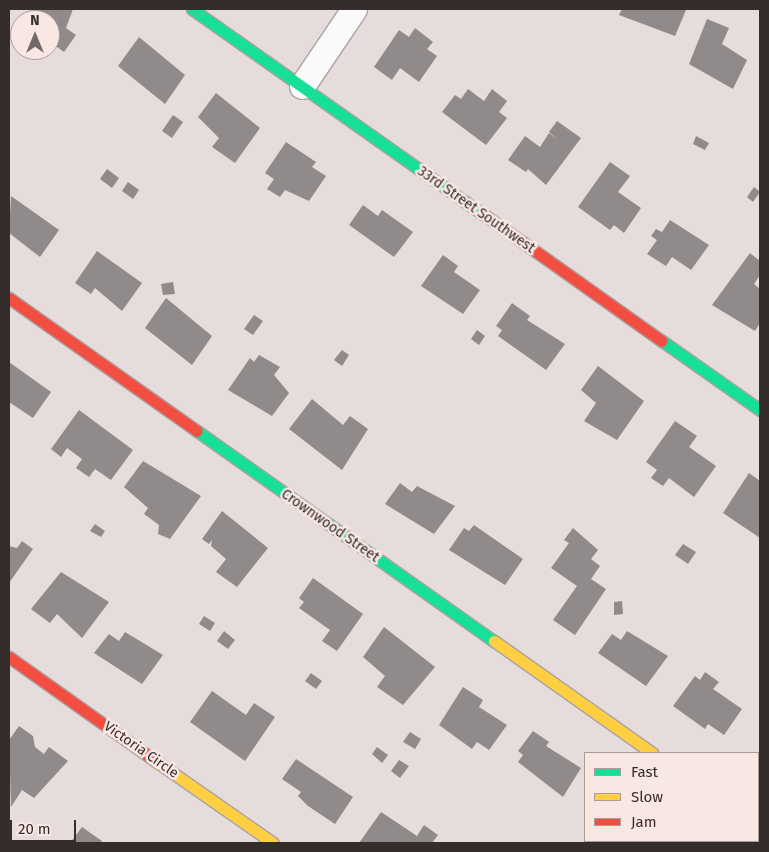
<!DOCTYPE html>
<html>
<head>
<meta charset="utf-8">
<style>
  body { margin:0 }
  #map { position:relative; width:769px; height:852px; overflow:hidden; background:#e6dcdb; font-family:"Fira Sans",sans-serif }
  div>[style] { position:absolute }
  .building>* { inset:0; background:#918a8a }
  .roads { filter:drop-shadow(1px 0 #aaa2a1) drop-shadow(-1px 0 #aaa2a1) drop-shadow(0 1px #aaa2a1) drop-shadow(0 -1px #aaa2a1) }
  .street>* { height:25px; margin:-12.5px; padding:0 12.5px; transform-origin:12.5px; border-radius:12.5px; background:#fbfafa }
  .fast>* { height:11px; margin:-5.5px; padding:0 5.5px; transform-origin:5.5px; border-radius:5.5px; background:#16e098 }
  .slow>* { height:11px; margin:-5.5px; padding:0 5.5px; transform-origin:5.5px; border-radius:5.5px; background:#ffcf43 }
  .jam>* { height:11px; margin:-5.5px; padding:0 5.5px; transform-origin:5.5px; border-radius:5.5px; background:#f24e42 }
  span { translate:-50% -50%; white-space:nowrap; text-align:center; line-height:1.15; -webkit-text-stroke:5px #f9e7e3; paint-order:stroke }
  .street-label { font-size:14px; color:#342d2c }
  .frame { position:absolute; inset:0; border:10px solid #342d2c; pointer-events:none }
  .legend { position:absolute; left:584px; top:752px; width:175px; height:90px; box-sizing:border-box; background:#f9e7e3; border:1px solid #aa9d9a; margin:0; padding:6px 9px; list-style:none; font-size:15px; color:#342d2c }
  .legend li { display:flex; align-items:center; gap:10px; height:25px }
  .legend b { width:25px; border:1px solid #aa9d9a }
  .north { position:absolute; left:10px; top:10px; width:50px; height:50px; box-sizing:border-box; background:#f9e7e3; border:1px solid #aa9d9a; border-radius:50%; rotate:0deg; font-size:14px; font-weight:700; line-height:20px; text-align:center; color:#342d2c }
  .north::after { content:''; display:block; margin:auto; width:18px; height:22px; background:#726a69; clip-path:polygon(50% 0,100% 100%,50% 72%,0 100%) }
  .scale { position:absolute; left:10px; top:820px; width:66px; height:22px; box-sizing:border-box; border:2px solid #342d2c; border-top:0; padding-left:6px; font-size:15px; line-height:18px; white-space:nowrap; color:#342d2c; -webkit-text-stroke:4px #f9e7e3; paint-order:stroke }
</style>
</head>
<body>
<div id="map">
  <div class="building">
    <div style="clip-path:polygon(37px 9px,73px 9px,66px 28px,76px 35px,64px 52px,50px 42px,50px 20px,29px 20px)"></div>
    <div style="clip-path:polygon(622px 9px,683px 9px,686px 10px,675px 36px,619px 15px)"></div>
    <div style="clip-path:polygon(707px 19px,729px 28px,722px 44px,747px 60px,733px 89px,689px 64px)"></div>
    <div style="clip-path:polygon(415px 28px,433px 42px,427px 49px,437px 56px,419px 82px,400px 68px,392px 80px,374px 67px,399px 30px,409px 37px)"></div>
    <div style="clip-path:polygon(139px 37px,185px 75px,165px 104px,118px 66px)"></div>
    <div style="clip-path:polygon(468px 89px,484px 101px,492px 89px,507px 101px,499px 112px,507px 118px,486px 145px,442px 112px,455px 95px,461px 99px)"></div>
    <div style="clip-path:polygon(216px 93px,260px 128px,235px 163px,212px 147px,219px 138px,198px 117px)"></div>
    <div style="clip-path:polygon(173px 115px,183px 122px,172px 138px,162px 131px)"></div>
    <div style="clip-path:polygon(557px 121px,581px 138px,546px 185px,528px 169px,526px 172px,508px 160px,525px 136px,540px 147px,549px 133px,558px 140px,549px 132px)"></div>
    <div style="clip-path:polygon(696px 136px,709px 143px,705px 150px,693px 144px)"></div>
    <div style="clip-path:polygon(286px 142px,316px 162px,312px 167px,326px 176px,309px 201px,285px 190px,280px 197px,267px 189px,274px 179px,265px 173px)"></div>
    <div style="clip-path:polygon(610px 162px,630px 176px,618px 192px,641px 208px,624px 233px,614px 225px,610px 230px,578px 207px)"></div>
    <div style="clip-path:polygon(107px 169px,119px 178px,112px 188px,100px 179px)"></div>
    <div style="clip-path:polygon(128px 182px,139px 190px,133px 199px,122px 191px)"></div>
    <div style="clip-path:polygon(754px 187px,760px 192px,753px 202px,747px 197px)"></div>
    <div style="clip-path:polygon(11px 196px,59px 230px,40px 257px,9px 233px)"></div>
    <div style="clip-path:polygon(363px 205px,378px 216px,382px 210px,413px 232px,394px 257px,349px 225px)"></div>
    <div style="clip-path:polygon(670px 220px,709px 245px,691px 270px,672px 257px,666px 266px,647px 254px,657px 240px,651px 236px,656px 229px,662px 232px)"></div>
    <div style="clip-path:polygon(97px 251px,142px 283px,122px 311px,95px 288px,91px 294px,75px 283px)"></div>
    <div style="clip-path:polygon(750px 253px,760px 261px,760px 275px,754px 284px,760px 289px,760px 323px,755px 331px,712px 305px)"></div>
    <div style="clip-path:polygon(443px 255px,458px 266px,454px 272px,480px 290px,463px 314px,421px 286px)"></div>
    <div style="clip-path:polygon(173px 282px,175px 294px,163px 295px,161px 284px)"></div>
    <div style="clip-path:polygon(166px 298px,212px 336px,192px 365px,145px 328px)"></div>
    <div style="clip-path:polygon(512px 303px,530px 316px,527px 320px,565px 344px,546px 370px,498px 336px,502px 330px,496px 326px)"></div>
    <div style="clip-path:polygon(254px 315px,263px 321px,253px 335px,244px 329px)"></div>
    <div style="clip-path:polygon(477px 330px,485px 336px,479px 345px,471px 339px)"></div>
    <div style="clip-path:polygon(342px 350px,349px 355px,342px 366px,334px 360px)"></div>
    <div style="clip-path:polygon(259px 355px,280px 367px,274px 375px,289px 393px,272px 416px,228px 390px,250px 358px,254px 362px)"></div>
    <div style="clip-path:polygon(9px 362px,51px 392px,33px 418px,9px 402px)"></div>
    <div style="clip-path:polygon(598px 366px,644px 401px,617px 440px,584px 421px,596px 403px,581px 390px)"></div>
    <div style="clip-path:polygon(312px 399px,343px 425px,350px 416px,368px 429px,342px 470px,289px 429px)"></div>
    <div style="clip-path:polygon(79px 410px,133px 450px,111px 480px,95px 469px,89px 477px,76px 468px,82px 459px,67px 448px,61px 457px,51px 449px)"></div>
    <div style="clip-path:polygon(675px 421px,697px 436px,689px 447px,716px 466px,694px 497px,669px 478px,663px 486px,651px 478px,657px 470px,646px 462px)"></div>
    <div style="clip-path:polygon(143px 461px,201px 496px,170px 539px,158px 534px,159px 525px,144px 514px,148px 508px,124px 487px)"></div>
    <div style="clip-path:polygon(749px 473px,760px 481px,760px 538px,723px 513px)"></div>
    <div style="clip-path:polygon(400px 483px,412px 492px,417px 486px,455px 506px,434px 534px,385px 504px)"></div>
    <div style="clip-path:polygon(222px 511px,268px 548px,237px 587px,216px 572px,226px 559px,211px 546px,212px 540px,209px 544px,202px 539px)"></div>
    <div style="clip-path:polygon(95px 524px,105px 531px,101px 537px,90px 531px)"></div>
    <div style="clip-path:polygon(474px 525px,523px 559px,505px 585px,449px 550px,464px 528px,469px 531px)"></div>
    <div style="clip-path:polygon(573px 528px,598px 550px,591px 559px,600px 566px,591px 579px,606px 589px,575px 635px,553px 620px,577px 586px,551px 568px,569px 543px,564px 540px)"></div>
    <div style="clip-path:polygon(22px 541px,33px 549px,9px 583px,9px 546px,17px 548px)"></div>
    <div style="clip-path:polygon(683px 544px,696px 552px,688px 564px,675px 555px)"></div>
    <div style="clip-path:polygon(61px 572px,109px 602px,82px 638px,57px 614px,50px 623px,31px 609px)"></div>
    <div style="clip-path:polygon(313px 578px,363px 614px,337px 651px,322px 641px,330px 630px,299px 608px,304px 602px,299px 598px)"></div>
    <div style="clip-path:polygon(622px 601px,623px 614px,614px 615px,614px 602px)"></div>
    <div style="clip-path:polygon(204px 616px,215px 623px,210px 631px,199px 624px)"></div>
    <div style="clip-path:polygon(384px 627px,435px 667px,403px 705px,377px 687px,385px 676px,363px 657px)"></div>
    <div style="clip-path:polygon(224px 631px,235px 640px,228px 649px,217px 641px)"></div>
    <div style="clip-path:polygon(627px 631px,668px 656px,646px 686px,598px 653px,612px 634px,621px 640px)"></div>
    <div style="clip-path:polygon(125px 632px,163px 655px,142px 684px,94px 653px,109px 634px,119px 641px)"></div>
    <div style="clip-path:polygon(705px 672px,719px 682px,713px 689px,742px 709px,724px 735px,708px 724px,705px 729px,673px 706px,695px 676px,700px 680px)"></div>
    <div style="clip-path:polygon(311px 673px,322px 681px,316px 689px,305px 681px)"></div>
    <div style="clip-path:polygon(463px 687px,483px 700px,479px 707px,507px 725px,489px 750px,477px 742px,472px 749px,439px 725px)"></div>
    <div style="clip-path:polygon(212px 691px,246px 715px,254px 703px,275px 717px,245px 761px,190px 722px)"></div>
    <div style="clip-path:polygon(19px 726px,33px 736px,35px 747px,44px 754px,49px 747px,68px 761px,34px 798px,22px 790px,11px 807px,9px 740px)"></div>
    <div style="clip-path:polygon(533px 731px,549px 742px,546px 746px,581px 768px,563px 797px,518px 762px,523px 755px,518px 751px)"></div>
    <div style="clip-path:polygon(410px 732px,421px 739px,415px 749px,403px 742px)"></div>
    <div style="clip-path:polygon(377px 747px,388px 755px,382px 763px,372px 754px)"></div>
    <div style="clip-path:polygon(296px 759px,353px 797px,335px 824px,308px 806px,298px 796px,301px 792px,282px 779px)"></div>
    <div style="clip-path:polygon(399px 760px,409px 766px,400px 778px,391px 771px)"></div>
    <div style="clip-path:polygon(760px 775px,760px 810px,758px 776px)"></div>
    <div style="clip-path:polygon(381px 812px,417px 836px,424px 825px,438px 835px,432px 843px,359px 843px)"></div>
    <div style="clip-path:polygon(82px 827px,102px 841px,101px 843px,70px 843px)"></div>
    <div style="clip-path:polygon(599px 841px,641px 841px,642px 843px,600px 843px)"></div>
  </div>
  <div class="roads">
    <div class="street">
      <div style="left:302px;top:86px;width:93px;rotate:-56deg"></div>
      <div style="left:715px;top:841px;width:2px;rotate:63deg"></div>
    </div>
    <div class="fast">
      <div style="left:192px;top:9px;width:356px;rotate:35.2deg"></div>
      <div style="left:662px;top:341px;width:120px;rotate:35.1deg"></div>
      <div style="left:197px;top:431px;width:364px;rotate:35.3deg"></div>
    </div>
    <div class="slow">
      <div style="left:494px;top:641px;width:194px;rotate:35.3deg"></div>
      <div style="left:157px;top:762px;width:141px;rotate:34.9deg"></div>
    </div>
    <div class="jam">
      <div style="left:483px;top:214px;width:219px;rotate:35.4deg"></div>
      <div style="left:9px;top:298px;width:230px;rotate:35.3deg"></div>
      <div style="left:9px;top:657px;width:181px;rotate:35.4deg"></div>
    </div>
  </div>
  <div class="street-label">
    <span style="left:476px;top:210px;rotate:35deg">33rd Street Southwest</span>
    <span style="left:330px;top:526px;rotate:35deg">Crownwood Street</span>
    <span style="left:141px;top:750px;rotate:35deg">Victoria Circle</span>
  </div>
  <div class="frame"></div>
  <ul class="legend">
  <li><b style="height:6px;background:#16e098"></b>Fast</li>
  <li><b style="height:6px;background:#ffcf43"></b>Slow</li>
  <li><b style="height:6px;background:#f24e42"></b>Jam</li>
  </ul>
  <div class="north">N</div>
  <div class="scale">20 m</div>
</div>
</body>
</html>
